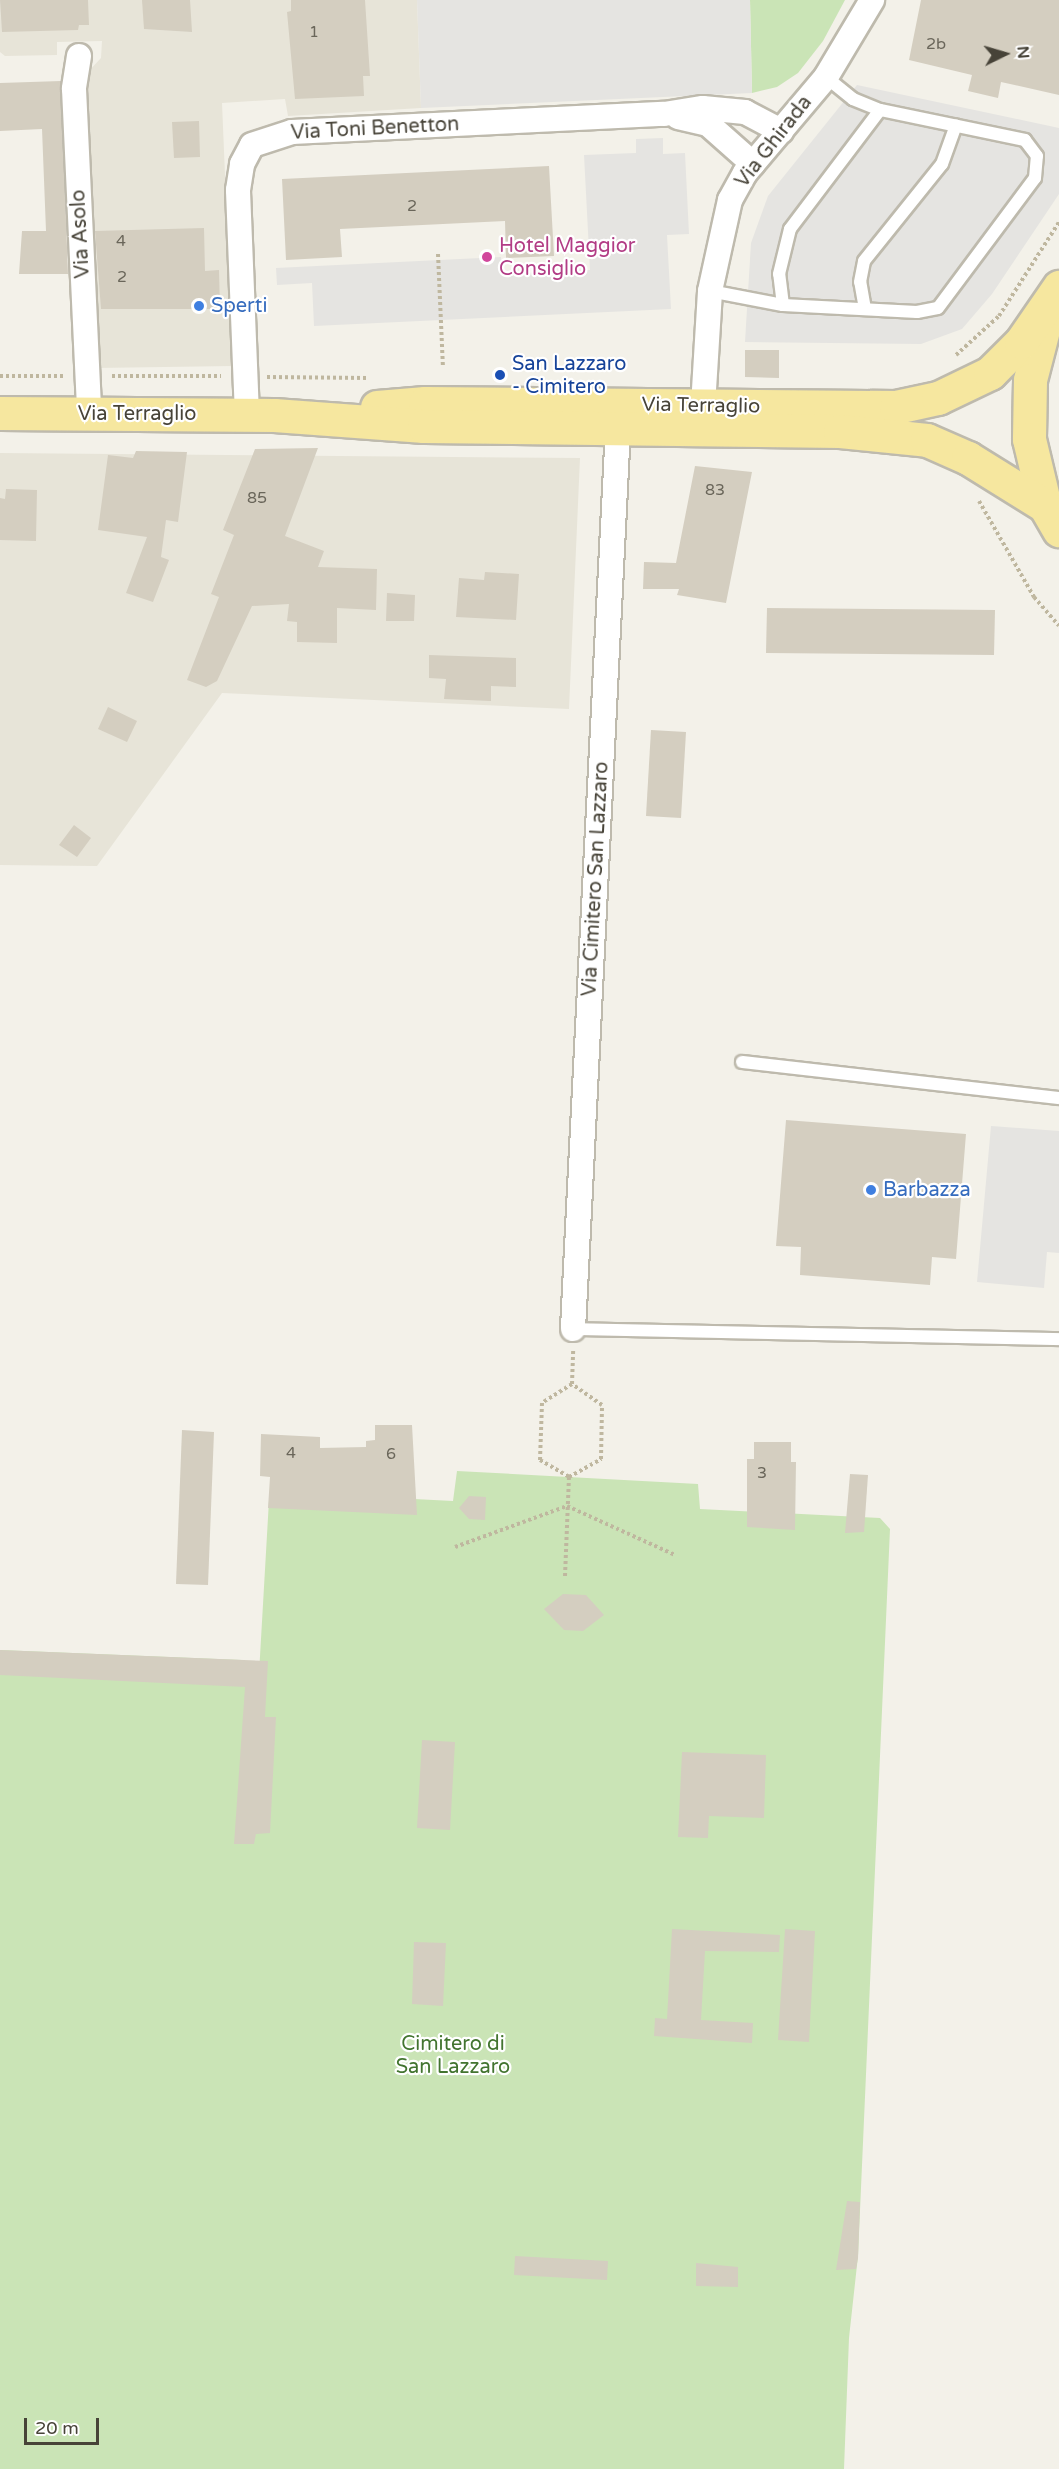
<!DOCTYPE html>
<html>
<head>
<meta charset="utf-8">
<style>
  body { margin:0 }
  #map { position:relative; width:1059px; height:2469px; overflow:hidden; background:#f3f1e9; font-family:"Varela Round",sans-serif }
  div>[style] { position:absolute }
  .residential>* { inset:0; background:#e7e4d8 }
  .green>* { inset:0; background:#cae4b6 }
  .parking>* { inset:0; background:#e5e4e1 }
  .building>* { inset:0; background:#d4cec0 }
  .path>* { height:4px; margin-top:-2px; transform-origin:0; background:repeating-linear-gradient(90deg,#bfb79f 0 3px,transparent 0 6px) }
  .roads { filter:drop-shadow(2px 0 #bebaad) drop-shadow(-2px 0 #bebaad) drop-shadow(0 2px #bebaad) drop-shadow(0 -2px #bebaad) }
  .lane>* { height:12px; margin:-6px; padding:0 6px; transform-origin:6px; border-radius:6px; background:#fff }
  .street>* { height:24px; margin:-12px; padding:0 12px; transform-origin:12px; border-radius:12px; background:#fff }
  .primary>* { height:33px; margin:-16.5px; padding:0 16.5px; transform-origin:16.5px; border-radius:16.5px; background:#f6e79f }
  .dots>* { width:16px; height:16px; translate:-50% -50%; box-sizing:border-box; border:3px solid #fff; border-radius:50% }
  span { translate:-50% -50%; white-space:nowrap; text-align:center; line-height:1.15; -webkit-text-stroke:4.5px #fff; paint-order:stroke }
  .number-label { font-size:16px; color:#6a665a }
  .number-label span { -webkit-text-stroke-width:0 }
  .street-label { font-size:20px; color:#474338 }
  .hotel-label { font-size:20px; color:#b23c85 }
  .left { translate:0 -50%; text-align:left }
  .shop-label { font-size:20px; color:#366cbe }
  .transit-label { font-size:20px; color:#164399 }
  .park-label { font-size:20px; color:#42742f }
  .north { position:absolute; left:975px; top:24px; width:60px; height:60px; -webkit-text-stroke:4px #fff; paint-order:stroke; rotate:85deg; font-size:16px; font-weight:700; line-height:24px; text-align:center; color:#474338 }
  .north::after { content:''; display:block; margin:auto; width:21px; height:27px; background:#474338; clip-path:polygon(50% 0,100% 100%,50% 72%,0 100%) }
  .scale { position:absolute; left:24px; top:2418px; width:75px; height:27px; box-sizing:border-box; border:3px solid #474338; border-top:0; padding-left:8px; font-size:18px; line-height:21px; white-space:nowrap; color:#474338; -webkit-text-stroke:4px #fff; paint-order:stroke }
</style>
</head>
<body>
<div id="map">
  <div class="residential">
    <div style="clip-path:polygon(0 0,417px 0,421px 108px,288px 116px,285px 99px,222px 103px,233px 366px,96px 368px,83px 94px,87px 73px,101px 58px,102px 41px,57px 42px,57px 55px,5px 56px,0 52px)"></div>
    <div style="clip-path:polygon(0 453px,580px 458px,569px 709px,222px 693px,97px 866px,0 865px)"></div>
  </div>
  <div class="green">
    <div style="clip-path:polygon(750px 0,845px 0,823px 41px,798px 73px,777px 87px,752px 93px)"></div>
    <div style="clip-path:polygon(457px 1471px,698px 1484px,700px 1509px,880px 1518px,890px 1529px,858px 2256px,849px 2338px,844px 2469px,0 2469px,0 1650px,242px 1660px,242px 1686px,258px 1691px,269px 1500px,278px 1492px,453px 1501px)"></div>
  </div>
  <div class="parking">
    <div style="clip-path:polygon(417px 0,750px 0,752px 93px,421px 108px)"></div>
    <div style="clip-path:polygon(857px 85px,1059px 128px,1059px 194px,992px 294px,962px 329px,921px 344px,745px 342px,751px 243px,768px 196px)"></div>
    <div style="clip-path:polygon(663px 138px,663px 154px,685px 153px,689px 234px,667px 235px,671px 309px,314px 326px,312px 283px,277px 285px,276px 268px,501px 257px,502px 274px,590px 270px,584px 155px,636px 153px,636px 139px)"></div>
    <div style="clip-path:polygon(991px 1126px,1059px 1131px,1059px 1253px,1047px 1252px,1044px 1288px,977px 1282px)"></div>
  </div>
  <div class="building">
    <div style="clip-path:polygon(0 0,88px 0,89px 25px,79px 25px,78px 30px,2px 32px)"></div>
    <div style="clip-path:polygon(142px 0,190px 0,192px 32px,144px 29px)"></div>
    <div style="clip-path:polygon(291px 0,365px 0,370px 76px,363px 76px,364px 96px,295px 99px,287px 12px,291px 11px)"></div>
    <div style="clip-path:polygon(921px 0,1059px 0,1059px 95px,1001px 82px,998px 98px,968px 91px,972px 75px,909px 60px)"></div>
    <div style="clip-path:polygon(61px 81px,68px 274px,19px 274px,22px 231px,46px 231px,42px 129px,0 131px,0 83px)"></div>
    <div style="clip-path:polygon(199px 121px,200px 157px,174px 158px,172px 122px)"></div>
    <div style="clip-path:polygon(549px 166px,554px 256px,506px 258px,505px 221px,340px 229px,342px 257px,286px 260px,282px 179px)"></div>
    <div style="clip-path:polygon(204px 228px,205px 271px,219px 270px,220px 309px,101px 309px,95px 231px)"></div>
    <div style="clip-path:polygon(745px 350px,779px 350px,779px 378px,745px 377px)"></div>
    <div style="clip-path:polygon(318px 448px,285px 536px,324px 551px,318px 567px,377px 569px,376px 610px,337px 608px,337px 643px,297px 642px,297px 622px,287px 621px,289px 604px,252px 606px,217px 681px,206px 687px,187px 680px,219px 597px,211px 594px,234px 535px,223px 530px,255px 449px)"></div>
    <div style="clip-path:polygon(136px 451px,187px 452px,178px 522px,166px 520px,161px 557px,169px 560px,153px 602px,126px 593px,147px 537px,98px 530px,108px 455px,133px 458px)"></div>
    <div style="clip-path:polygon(695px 466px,752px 472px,726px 603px,677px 595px,679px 589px,643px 589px,644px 562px,676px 563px)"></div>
    <div style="clip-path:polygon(6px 489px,37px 490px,36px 541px,0 540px,0 498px,5px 499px)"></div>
    <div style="clip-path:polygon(485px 572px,519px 574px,516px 620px,456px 617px,459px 578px,484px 580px)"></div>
    <div style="clip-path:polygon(387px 593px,415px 595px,414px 621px,386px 621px)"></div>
    <div style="clip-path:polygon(767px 608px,995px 610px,994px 655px,766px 653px)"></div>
    <div style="clip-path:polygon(429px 655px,516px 658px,516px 687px,491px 686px,491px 701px,444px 699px,446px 679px,429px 678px)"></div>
    <div style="clip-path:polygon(108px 707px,137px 721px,127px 742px,98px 729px)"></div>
    <div style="clip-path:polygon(651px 730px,686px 732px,681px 818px,646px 816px)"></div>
    <div style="clip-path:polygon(74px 825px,91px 838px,77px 857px,59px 845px)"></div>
    <div style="clip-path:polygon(786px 1120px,966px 1134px,956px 1259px,932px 1257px,930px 1285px,800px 1275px,801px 1247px,776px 1246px)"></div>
    <div style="clip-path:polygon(375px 1425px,412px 1425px,417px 1515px,268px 1508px,270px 1477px,260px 1476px,261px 1434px,320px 1437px,320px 1448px,366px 1447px,366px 1441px,375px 1440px)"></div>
    <div style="clip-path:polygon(182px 1430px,214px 1432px,208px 1585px,176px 1584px)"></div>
    <div style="clip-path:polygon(754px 1442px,791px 1442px,791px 1462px,796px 1462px,795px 1530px,747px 1527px,747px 1459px,754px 1459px)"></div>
    <div style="clip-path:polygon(850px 1474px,868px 1475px,864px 1532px,845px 1533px)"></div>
    <div style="clip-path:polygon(469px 1496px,486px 1497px,485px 1520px,469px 1519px,459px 1508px)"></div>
    <div style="clip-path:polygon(563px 1594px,586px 1595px,604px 1615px,583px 1631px,564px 1630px,544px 1609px)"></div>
    <div style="clip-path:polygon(0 1650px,268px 1661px,265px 1717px,276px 1717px,270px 1833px,256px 1834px,254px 1844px,234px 1844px,245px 1687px,0 1675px)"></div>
    <div style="clip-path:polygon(422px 1740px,455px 1742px,450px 1830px,417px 1828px)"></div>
    <div style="clip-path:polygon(682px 1752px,766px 1755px,764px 1818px,709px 1816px,708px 1838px,678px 1837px)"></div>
    <div style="clip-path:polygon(672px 1929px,780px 1935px,779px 1952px,705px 1951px,701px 2020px,753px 2023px,752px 2043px,654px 2036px,655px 2018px,667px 2019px)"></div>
    <div style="clip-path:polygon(785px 1929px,815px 1931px,809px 2042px,778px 2040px)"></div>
    <div style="clip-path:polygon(414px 1942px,446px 1943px,443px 2006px,412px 2004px)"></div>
    <div style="clip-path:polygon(847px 2201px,860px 2202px,858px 2258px,856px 2269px,836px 2270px)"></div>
    <div style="clip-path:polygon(515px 2256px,608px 2261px,607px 2280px,514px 2275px)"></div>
    <div style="clip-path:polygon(696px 2263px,738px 2267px,738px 2287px,696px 2286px)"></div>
  </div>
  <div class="path">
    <div style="left:438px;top:254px;width:114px;rotate:87.5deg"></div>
    <div style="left:956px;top:355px;width:58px;rotate:-42.2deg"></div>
    <div style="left:999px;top:316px;width:112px;rotate:-57.4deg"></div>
    <div style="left:0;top:376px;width:65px"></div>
    <div style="left:112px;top:376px;width:109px"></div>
    <div style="left:267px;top:377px;width:101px;rotate:0.6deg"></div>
    <div style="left:979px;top:501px;width:111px;rotate:60.2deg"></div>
    <div style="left:1034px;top:597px;width:38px;rotate:49deg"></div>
    <div style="left:572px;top:1384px;width:36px;rotate:148deg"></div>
    <div style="left:542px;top:1403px;width:57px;rotate:92deg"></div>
    <div style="left:540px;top:1460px;width:34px;rotate:30deg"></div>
    <div style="left:569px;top:1477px;width:37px;rotate:-29deg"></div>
    <div style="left:601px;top:1459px;width:54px;rotate:-88.9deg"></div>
    <div style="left:602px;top:1405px;width:37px;rotate:-145deg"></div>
    <div style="left:572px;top:1384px;width:34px;rotate:-88deg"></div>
    <div style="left:455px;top:1547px;width:119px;rotate:-20.1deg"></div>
    <div style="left:567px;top:1506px;width:119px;rotate:24.4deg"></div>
    <div style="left:565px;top:1576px;width:99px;rotate:-87.7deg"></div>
  </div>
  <div class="roads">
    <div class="lane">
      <div style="left:710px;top:291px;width:74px;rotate:10.9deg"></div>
      <div style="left:783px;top:305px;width:134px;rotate:3deg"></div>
      <div style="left:917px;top:312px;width:21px;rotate:-11deg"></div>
      <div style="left:938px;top:308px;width:162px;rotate:-53.3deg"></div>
      <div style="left:1035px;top:178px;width:22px;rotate:-85deg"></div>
      <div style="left:1037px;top:156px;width:20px;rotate:-127deg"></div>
      <div style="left:1025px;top:140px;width:148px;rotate:-168.3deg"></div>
      <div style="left:880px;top:110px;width:29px;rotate:-158deg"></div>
      <div style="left:853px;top:99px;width:35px;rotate:-141deg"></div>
      <div style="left:783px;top:305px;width:31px;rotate:-97deg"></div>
      <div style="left:779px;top:274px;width:46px;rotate:-76.3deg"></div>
      <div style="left:790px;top:229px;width:149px;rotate:-52.9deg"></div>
      <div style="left:865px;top:309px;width:27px;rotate:-100deg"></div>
      <div style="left:860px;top:282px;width:21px;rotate:-79deg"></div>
      <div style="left:864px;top:261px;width:124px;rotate:-51.2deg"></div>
      <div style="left:942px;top:164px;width:41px;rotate:-70.3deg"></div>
      <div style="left:742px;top:1062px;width:319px;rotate:6.5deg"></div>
      <div style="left:573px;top:1329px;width:486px;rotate:1.2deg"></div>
    </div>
    <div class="street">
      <div style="left:79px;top:56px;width:33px;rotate:99deg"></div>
      <div style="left:74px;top:89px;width:324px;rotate:87.3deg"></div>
      <div style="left:678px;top:117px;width:31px;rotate:13deg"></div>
      <div style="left:708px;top:124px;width:60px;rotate:41.6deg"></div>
      <div style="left:703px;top:406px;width:115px;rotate:-86.5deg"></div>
      <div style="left:710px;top:291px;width:93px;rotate:-77.6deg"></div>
      <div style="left:730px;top:200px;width:31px;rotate:-61deg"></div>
      <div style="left:745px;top:173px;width:126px;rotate:-49.8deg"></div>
      <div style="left:826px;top:77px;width:90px;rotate:-59.1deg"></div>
      <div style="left:247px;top:415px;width:225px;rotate:-92.3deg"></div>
      <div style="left:238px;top:190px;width:26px;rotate:-81deg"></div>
      <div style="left:242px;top:164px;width:21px;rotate:-62deg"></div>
      <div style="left:252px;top:145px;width:42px;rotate:-18deg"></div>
      <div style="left:292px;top:132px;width:372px;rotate:-2.8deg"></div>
      <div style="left:664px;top:114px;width:39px;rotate:-9deg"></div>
      <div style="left:703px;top:108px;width:42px;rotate:5.4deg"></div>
      <div style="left:745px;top:112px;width:41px;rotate:27.8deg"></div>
      <div style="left:573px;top:1329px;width:902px;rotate:-87.14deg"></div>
    </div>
    <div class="primary">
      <div style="left:1046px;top:318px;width:64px;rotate:104.5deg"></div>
      <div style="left:1030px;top:380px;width:59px;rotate:91deg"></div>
      <div style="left:1029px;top:439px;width:69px;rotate:76.6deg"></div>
      <div style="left:1045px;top:506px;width:28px;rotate:60deg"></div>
      <div style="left:377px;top:407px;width:48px;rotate:-4.8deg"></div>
      <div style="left:425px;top:403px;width:471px;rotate:0.5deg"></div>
      <div style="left:896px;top:407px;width:43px;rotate:-12.1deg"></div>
      <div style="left:938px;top:398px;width:58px;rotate:-25.7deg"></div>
      <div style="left:990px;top:373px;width:44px;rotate:-45deg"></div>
      <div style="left:1021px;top:342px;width:67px;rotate:-55.4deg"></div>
      <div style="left:0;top:413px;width:274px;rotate:0.4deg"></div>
      <div style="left:274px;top:415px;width:150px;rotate:4.2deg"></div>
      <div style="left:424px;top:426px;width:416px;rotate:0.7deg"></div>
      <div style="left:840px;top:431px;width:87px;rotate:5.9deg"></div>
      <div style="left:927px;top:440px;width:45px;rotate:23.7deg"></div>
      <div style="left:968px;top:458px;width:91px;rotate:31.9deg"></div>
    </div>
  </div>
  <div class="dots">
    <div style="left:487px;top:257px;background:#d1479c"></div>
    <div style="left:199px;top:306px;background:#3f7fe0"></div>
    <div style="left:500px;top:375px;background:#1a4fb4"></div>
    <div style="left:871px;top:1190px;background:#3f7fe0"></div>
  </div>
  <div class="number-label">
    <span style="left:314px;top:32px">1</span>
    <span style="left:936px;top:44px">2b</span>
    <span style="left:412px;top:206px">2</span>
    <span style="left:121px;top:241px">4</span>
    <span style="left:122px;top:277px">2</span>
    <span style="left:715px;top:490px">83</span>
    <span style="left:257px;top:498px">85</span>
    <span style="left:291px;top:1453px">4</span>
    <span style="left:391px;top:1454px">6</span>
    <span style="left:762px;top:1473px">3</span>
  </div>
  <div class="street-label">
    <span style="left:375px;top:129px;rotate:-3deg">Via Toni Benetton</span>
    <span style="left:774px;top:142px;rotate:-52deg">Via Ghirada</span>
    <span style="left:81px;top:234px;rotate:-93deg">Via Asolo</span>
    <span style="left:701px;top:406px;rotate:1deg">Via Terraglio</span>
    <span style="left:137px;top:414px">Via Terraglio</span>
    <span style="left:596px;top:879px;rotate:-87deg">Via Cimitero San Lazzaro</span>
  </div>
  <div class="hotel-label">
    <span class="left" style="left:499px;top:258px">Hotel Maggior<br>Consiglio</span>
  </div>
  <div class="shop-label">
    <span class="left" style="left:211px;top:306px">Sperti</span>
    <span class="left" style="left:883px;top:1190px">Barbazza</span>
  </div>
  <div class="transit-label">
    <span class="left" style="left:512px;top:376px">San Lazzaro<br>- Cimitero</span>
  </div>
  <div class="park-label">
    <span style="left:453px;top:2056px">Cimitero di<br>San Lazzaro</span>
  </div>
  <div class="north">N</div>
  <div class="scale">20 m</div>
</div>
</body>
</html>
